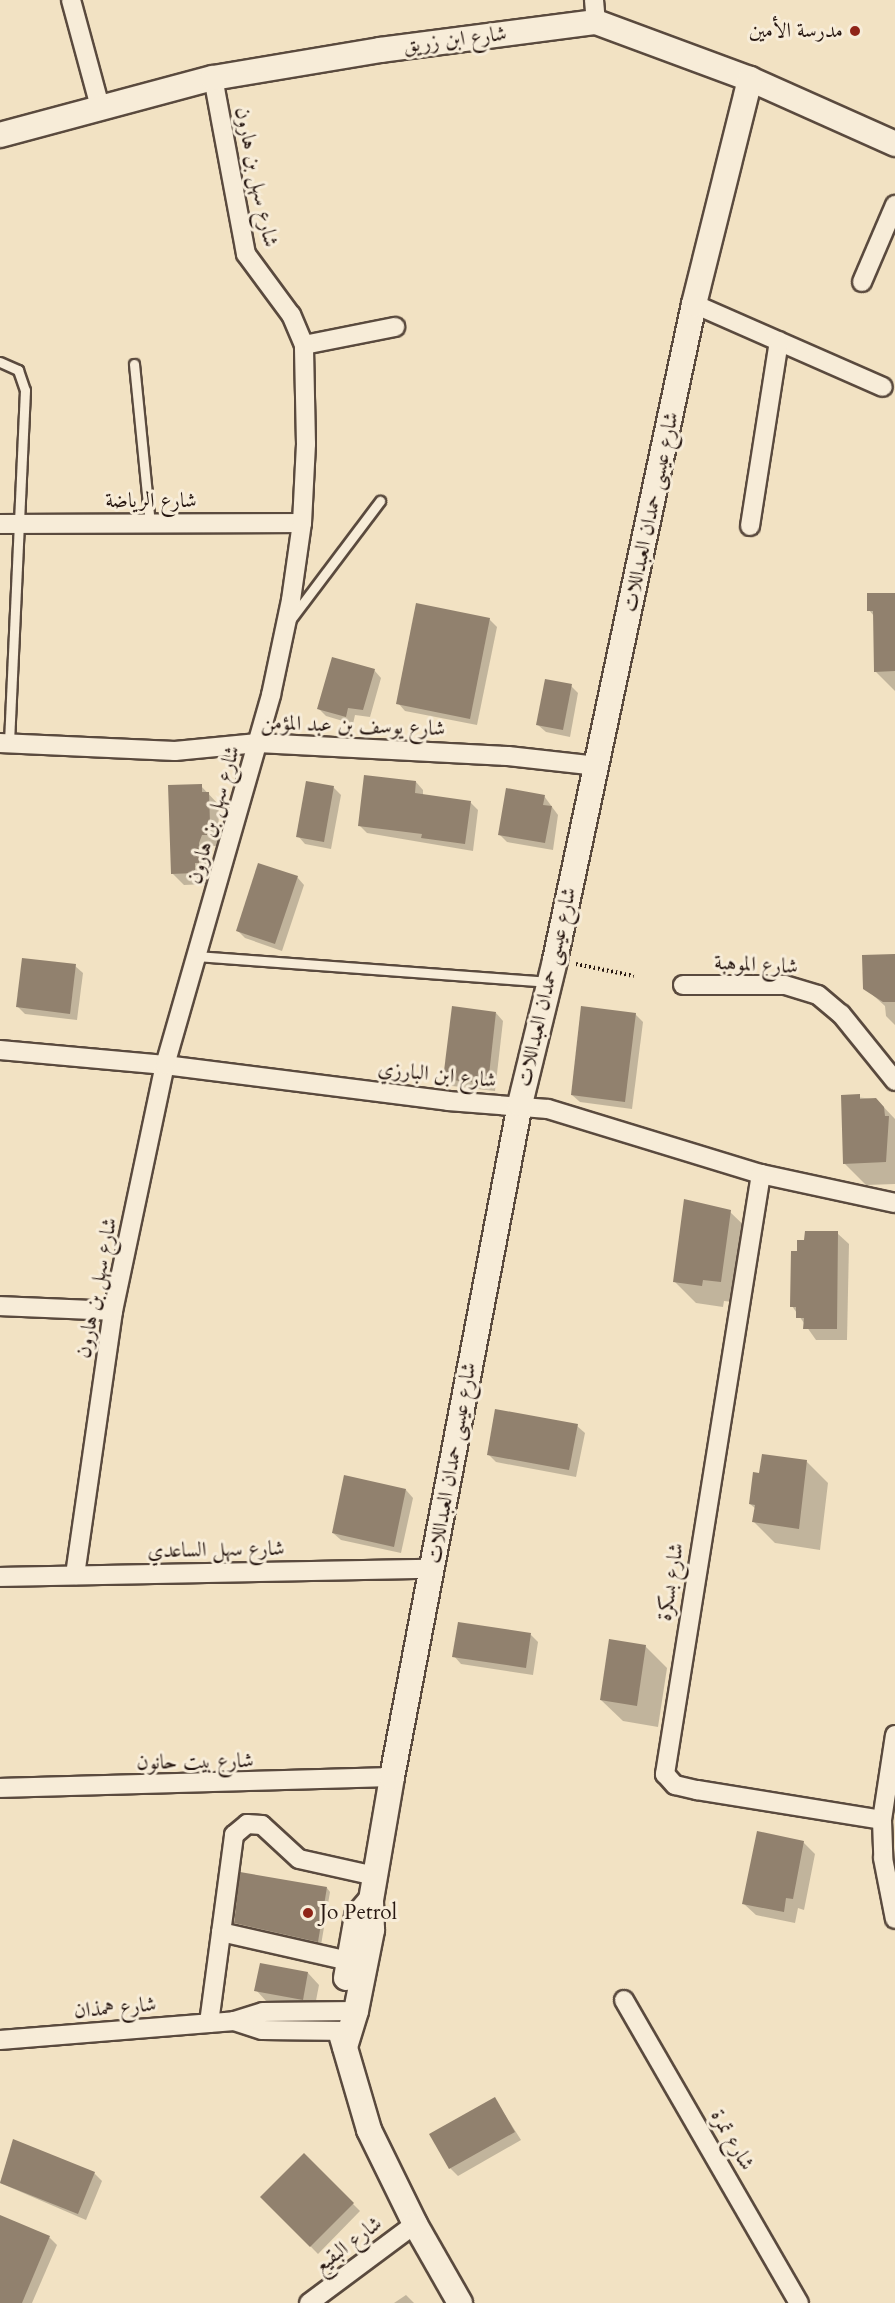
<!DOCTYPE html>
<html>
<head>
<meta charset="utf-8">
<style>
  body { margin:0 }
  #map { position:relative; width:895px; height:2303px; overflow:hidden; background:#f2e2c3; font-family:Cardo,Amiri,serif }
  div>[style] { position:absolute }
  .shadow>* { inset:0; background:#0003 }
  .building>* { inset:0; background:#91816e }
  .path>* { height:4px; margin-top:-2px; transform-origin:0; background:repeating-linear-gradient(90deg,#271711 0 1.5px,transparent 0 4.5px) }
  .roads { filter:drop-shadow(2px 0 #5a4a3e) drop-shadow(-2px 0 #5a4a3e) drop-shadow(0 2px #5a4a3e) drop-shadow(0 -2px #5a4a3e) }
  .lane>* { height:9px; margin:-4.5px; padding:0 4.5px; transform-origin:4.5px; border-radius:4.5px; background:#f7ecd8 }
  .street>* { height:18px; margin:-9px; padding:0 9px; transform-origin:9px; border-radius:9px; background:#f7ecd8 }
  .secondary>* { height:24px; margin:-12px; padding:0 12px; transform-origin:12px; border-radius:12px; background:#f7ecd8 }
  .dots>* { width:16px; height:16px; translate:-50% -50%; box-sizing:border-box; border:3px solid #f7ecd8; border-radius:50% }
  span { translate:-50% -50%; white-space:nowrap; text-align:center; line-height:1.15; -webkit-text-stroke:6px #f7ecd8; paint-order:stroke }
  .poi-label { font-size:21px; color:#271711 }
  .right { translate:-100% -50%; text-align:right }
  .left { translate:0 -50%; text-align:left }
  .street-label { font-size:21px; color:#271711 }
</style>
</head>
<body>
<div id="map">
  <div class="shadow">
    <div style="clip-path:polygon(895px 594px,895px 691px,875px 671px,874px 616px,869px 610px)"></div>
    <div style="clip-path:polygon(489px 619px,497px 627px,477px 725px,405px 711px,398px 703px)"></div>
    <div style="clip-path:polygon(374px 670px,381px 678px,370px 717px,355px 715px,353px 724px,326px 716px,318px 708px)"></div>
    <div style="clip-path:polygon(571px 686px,578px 693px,570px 737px,546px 732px,538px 725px)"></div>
    <div style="clip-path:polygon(416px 782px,423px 790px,423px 796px,471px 803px,478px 810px,473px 851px,367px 833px,359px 825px)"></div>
    <div style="clip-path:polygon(201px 786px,219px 805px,218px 846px,213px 846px,210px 855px,206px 884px,184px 885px,172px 873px)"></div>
    <div style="clip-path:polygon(333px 787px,341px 795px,331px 849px,305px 844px,298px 836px)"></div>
    <div style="clip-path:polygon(544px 796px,558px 815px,553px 850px,507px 842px,499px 834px)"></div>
    <div style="clip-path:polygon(297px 877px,304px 885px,282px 951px,245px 938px,238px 931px)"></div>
    <div style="clip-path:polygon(895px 956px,895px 1025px,886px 1016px,885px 1006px,865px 988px)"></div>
    <div style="clip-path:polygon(75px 966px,83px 973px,77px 1020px,25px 1014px,18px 1007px)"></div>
    <div style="clip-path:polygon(496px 1013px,503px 1021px,495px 1091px,452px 1086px,445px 1079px)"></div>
    <div style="clip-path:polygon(635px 1014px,643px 1022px,632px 1109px,580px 1102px,572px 1095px)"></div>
    <div style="clip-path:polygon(842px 1096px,876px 1099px,895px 1119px,895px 1184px,866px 1185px,844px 1163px)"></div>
    <div style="clip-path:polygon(685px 1200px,730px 1212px,752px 1233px,742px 1303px,724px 1301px,723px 1307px,696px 1303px,675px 1282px)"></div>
    <div style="clip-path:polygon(837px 1233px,849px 1244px,847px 1340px,816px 1340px,792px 1306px)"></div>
    <div style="clip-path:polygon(577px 1426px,585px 1433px,576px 1477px,496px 1462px,489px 1455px)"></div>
    <div style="clip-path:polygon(806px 1461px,828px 1483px,820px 1550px,775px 1543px,754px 1522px,756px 1509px,750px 1504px,760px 1474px)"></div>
    <div style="clip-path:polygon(406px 1490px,413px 1498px,401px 1553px,341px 1540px,333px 1533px)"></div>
    <div style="clip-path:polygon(531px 1635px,538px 1642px,533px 1675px,461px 1664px,454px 1656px)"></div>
    <div style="clip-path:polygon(645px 1646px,667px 1668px,658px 1727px,623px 1721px,601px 1700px)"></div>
    <div style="clip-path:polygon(803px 1842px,815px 1854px,804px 1910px,798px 1908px,795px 1923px,756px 1915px,744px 1904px)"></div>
    <div style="clip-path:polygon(327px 1888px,330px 1892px,321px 1945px,235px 1923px)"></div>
    <div style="clip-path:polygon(308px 1973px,319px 1985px,314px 2011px,267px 2002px,256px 1990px)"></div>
    <div style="clip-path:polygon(495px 2099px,521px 2140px,458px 2176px,450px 2168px)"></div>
    <div style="clip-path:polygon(14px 2141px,94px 2173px,102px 2181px,86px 2220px,0 2183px)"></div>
    <div style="clip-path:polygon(304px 2155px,360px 2211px,318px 2254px,262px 2197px)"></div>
    <div style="clip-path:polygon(0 2217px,50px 2238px,57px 2245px,32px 2303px,0 2303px)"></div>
    <div style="clip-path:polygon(406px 2295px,414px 2303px,394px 2303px)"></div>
  </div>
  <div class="building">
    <div style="clip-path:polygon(867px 593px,895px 593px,895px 671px,874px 672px,873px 611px,867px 611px)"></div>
    <div style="clip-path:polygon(416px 603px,490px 618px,470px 719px,396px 704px)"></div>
    <div style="clip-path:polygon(332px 657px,375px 669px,363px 710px,348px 708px,346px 717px,317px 709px)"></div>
    <div style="clip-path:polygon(545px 679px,572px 684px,563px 730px,536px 725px)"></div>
    <div style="clip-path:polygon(364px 775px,416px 781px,415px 793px,471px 801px,465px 844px,421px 838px,422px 834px,358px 826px)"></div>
    <div style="clip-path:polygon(306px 781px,334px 786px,324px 842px,296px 837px)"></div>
    <div style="clip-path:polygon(202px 784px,202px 792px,209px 792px,210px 824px,207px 835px,202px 835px,199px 843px,199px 863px,195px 863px,195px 873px,171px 874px,168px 785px)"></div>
    <div style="clip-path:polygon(506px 788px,545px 795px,543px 805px,552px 806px,545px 843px,498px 835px)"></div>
    <div style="clip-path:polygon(258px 863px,298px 876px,275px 944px,236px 931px)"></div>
    <div style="clip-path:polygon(895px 954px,895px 1002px,883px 1002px,863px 989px,862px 955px)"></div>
    <div style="clip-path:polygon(22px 958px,76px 964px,70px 1014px,16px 1007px)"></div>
    <div style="clip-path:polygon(452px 1006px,496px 1012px,488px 1084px,443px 1079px)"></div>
    <div style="clip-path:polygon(581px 1006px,636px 1013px,625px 1102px,571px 1095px)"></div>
    <div style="clip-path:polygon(860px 1094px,860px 1099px,876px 1098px,884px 1107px,885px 1116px,889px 1116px,886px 1162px,843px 1164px,841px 1095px)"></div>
    <div style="clip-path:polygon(684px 1199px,731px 1210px,721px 1282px,703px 1280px,702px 1286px,673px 1282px)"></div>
    <div style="clip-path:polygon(805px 1231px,838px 1231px,837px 1329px,803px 1329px,804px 1318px,796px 1318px,796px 1307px,790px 1307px,791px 1251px,797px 1251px,797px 1240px,804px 1240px)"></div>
    <div style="clip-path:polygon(495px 1409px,578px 1424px,569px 1470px,487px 1455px)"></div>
    <div style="clip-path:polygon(762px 1454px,807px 1460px,799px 1529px,752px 1522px,755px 1505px,749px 1504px,753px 1472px,759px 1473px)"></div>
    <div style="clip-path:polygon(344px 1475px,406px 1489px,394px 1547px,332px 1533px)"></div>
    <div style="clip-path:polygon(458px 1622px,531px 1633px,526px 1668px,452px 1657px)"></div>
    <div style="clip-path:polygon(609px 1639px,646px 1645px,637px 1706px,600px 1700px)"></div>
    <div style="clip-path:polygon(757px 1831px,804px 1841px,793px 1899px,786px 1898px,784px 1912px,742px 1904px)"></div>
    <div style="clip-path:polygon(240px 1872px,327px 1887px,318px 1942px,234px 1923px)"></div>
    <div style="clip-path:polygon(260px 1963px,308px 1972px,303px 2000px,254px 1991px)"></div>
    <div style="clip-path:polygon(495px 2097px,515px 2132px,449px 2169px,429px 2134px)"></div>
    <div style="clip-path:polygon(13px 2139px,95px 2172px,78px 2214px,0 2183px)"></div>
    <div style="clip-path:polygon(304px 2153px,354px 2203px,310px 2247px,260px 2197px)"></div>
    <div style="clip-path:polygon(0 2215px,50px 2236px,22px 2303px,0 2303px)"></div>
  </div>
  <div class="path">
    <div style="left:576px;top:964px;width:59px;rotate:11.7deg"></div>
  </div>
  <div class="roads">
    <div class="lane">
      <div style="left:0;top:362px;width:20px;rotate:24deg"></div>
      <div style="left:18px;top:370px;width:21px;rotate:71deg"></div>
      <div style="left:25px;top:390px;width:353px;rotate:92.6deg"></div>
      <div style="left:134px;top:364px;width:161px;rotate:84.3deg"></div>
      <div style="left:291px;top:619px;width:148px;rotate:-53deg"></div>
      <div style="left:197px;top:956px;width:353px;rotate:4.2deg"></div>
    </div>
    <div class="street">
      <div style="left:71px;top:0;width:111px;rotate:74.8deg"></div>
      <div style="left:594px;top:0;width:22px;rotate:85deg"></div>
      <div style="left:862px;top:282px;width:84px;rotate:-66.8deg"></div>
      <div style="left:694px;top:304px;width:206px;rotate:23.7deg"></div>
      <div style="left:304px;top:345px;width:93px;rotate:-11.2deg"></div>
      <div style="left:0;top:524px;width:302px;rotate:-0.2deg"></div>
      <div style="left:750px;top:526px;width:187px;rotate:-81.1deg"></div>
      <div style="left:0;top:743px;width:175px;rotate:2.6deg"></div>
      <div style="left:175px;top:751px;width:83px;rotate:-5.5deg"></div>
      <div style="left:258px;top:743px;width:250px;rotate:3deg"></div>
      <div style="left:508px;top:756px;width:90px;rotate:6.4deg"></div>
      <div style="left:683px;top:985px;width:102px"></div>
      <div style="left:785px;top:985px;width:34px;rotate:17deg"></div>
      <div style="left:818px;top:995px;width:30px;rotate:40deg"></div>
      <div style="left:841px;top:1014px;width:86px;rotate:51.1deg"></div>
      <div style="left:0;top:1050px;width:166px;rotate:5.2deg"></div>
      <div style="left:165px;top:1065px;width:285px;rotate:7.2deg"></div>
      <div style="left:448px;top:1101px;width:100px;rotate:4.6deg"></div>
      <div style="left:548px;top:1109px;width:223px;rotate:17deg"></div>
      <div style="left:761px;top:1174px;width:137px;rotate:12.2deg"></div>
      <div style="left:761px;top:1174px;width:608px;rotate:99.09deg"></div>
      <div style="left:665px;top:1774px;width:15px;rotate:48deg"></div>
      <div style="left:675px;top:1785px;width:23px;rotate:13deg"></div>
      <div style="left:697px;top:1790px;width:187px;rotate:9.2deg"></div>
      <div style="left:0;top:1306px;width:113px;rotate:2.5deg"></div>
      <div style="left:75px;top:1575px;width:267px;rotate:-81.8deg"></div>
      <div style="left:113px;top:1311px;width:251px;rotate:-78.1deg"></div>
      <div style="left:165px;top:1065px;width:385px;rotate:-74deg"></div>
      <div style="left:271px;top:695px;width:97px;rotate:-78.1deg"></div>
      <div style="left:291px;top:600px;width:78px;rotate:-81.9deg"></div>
      <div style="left:302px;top:523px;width:79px;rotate:-87.1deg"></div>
      <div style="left:306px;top:444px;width:99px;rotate:-91.2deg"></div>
      <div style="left:304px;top:345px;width:33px;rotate:-113deg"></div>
      <div style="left:291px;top:315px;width:76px;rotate:-126.4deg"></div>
      <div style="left:246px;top:254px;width:179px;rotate:-100.6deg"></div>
      <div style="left:0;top:1577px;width:433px;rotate:-1.1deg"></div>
      <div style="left:895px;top:1735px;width:86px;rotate:98.7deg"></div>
      <div style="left:882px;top:1820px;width:38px;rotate:88deg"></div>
      <div style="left:883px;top:1858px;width:62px;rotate:78.9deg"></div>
      <div style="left:0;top:1788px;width:392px;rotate:-1.6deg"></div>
      <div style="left:221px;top:1932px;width:131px;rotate:12.8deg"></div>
      <div style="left:624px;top:2000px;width:350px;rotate:60deg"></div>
      <div style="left:234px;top:2021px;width:29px;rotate:18deg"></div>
      <div style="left:262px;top:2030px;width:89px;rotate:0.6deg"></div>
      <div style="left:209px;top:2023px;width:190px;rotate:-82.4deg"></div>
      <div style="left:234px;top:1835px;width:17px;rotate:-40deg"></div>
      <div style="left:247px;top:1824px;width:15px;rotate:4deg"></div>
      <div style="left:262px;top:1825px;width:50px;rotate:42.6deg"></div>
      <div style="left:299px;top:1859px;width:78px;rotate:12.6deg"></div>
      <div style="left:0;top:2040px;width:235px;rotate:-4.6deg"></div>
      <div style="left:234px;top:2021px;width:30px;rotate:-17deg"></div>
      <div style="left:263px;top:2012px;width:93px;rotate:-0.6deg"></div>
      <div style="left:309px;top:2303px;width:132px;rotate:-36.7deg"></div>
    </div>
    <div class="secondary">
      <div style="left:0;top:135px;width:220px;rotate:-15deg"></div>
      <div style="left:213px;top:78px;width:169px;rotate:-9.5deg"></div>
      <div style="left:380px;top:50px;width:218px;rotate:-7.4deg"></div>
      <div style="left:596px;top:22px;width:164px;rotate:20.3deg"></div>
      <div style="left:750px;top:79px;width:159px;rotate:24.1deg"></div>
      <div style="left:346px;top:1978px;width:63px;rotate:-79.9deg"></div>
      <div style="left:357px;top:1916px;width:21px;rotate:-49deg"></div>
      <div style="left:341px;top:2034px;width:100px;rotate:73.7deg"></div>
      <div style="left:369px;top:2130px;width:105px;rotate:63.9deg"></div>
      <div style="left:415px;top:2224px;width:91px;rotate:60.3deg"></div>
      <div style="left:345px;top:2047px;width:38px;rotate:-73deg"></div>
      <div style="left:356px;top:2011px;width:83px;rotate:-78.8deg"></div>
      <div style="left:372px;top:1930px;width:30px;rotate:-92deg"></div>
      <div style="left:371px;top:1900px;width:125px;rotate:-80.3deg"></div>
      <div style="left:392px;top:1777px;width:685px;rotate:-79.23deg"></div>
      <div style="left:520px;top:1104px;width:148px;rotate:-76.3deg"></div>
      <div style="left:555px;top:960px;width:671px;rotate:-78.04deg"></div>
      <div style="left:694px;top:304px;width:232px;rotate:-76deg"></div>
    </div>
  </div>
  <div class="dots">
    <div style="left:855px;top:31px;background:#8f2418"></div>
    <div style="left:308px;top:1913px;background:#8f2418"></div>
  </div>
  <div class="poi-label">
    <span class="right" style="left:843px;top:31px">مدرسة الأمين</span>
    <span class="left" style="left:320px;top:1913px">Jo Petrol</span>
  </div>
  <div class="street-label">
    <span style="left:455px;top:40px;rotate:-7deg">شارع ابن زريق</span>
    <span style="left:256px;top:177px;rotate:78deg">شارع سهل بن هارون</span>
    <span style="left:151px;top:501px">شارع الرياضة</span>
    <span style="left:651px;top:512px;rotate:-78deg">شارع عيسى حمدان العبداللات</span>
    <span style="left:353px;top:726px;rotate:2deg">شارع يوسف بن عبد المؤمن</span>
    <span style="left:214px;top:815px;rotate:-74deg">شارع سهل بن هارون</span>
    <span style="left:756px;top:965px;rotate:3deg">شارع الموهبة</span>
    <span style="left:547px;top:987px;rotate:-77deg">شارع عيسى حمدان العبداللات</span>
    <span style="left:437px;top:1075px;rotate:6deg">شارع ابن البارزي</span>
    <span style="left:97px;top:1288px;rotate:-79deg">شارع سهل بن هارون</span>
    <span style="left:452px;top:1463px;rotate:-80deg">شارع عيسى حمدان العبداللات</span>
    <span style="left:216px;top:1550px;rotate:-1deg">شارع سهل الساعدي</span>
    <span style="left:671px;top:1582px;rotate:-81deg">شارع بسكرة</span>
    <span style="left:195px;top:1762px;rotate:-1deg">شارع بيت حانون</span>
    <span style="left:115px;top:2008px;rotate:-5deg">شارع همذان</span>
    <span style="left:732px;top:2140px;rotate:60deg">شارع تمرة</span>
    <span style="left:348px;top:2245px;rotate:-37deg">شارع البقيع</span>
  </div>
</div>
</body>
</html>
